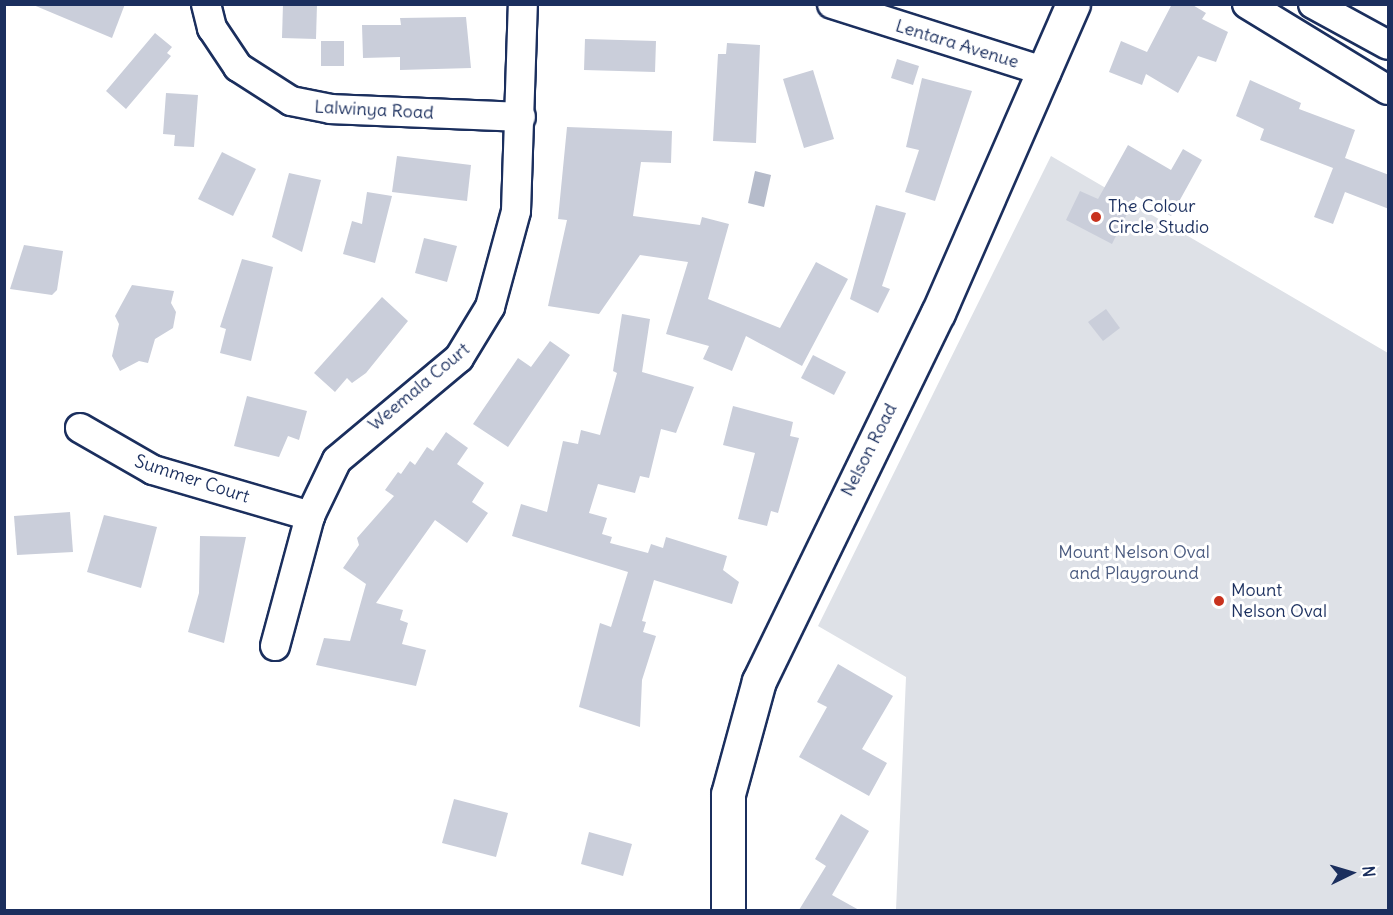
<!DOCTYPE html>
<html>
<head>
<meta charset="utf-8">
<style>
  body { margin:0 }
  #map { position:relative; width:1393px; height:915px; overflow:hidden; background:#fff; font-family:Delius,sans-serif }
  div>[style] { position:absolute }
  .green>* { inset:0; background:#dee1e7 }
  .water>* { inset:0; background:#b5bbca }
  .building>* { inset:0; background:#caceda }
  .roads { filter:drop-shadow(2px 0 #1b2f5e) drop-shadow(-2px 0 #1b2f5e) drop-shadow(0 2px #1b2f5e) drop-shadow(0 -2px #1b2f5e) }
  .minor>* { height:28px; margin:-14px; padding:0 14px; transform-origin:14px; border-radius:14px; background:#fff }
  .secondary>* { height:33px; margin:-16.5px; padding:0 16.5px; transform-origin:16.5px; border-radius:16.5px; background:#fff }
  .dots>* { width:16px; height:16px; translate:-50% -50%; box-sizing:border-box; border:3px solid #fff; border-radius:50% }
  span { translate:-50% -50%; white-space:nowrap; text-align:center; line-height:1.15; -webkit-text-stroke:6px #fff; paint-order:stroke }
  .street-label { font-size:18px; color:#1b2f5e }
  .poi-label { font-size:18px; color:#1b2f5e }
  .left { translate:0 -50%; text-align:left }
  .park-label { font-size:18px; color:#4c5c80 }
  .frame { position:absolute; inset:0; border:6px solid #1b2f5e; pointer-events:none }
  .north { position:absolute; left:1321px; top:843px; width:60px; height:60px; -webkit-text-stroke:4px #fff; paint-order:stroke; rotate:85deg; font-size:16px; font-weight:700; line-height:24px; text-align:center; color:#1b2f5e }
  .north::after { content:''; display:block; margin:auto; width:21px; height:27px; background:#1b2f5e; clip-path:polygon(50% 0,100% 100%,50% 72%,0 100%) }
</style>
</head>
<body>
<div id="map">
  <div class="green">
    <div style="clip-path:polygon(1051px 156px,1388px 353px,1388px 910px,896px 910px,906px 677px,818px 626px)"></div>
  </div>
  <div class="water">
    <div style="clip-path:polygon(755px 171px,771px 175px,764px 207px,748px 203px)"></div>
  </div>
  <div class="building">
    <div style="clip-path:polygon(31px 4px,125px 4px,112px 38px)"></div>
    <div style="clip-path:polygon(283px 4px,317px 4px,316px 39px,282px 38px)"></div>
    <div style="clip-path:polygon(1172px 4px,1191px 4px,1206px 13px,1202px 19px,1228px 32px,1216px 62px,1198px 56px,1178px 93px,1146px 74px,1142px 85px,1109px 72px,1121px 41px,1147px 52px)"></div>
    <div style="clip-path:polygon(466px 17px,471px 68px,400px 70px,400px 57px,363px 58px,362px 25px,401px 25px,400px 18px)"></div>
    <div style="clip-path:polygon(155px 33px,172px 47px,167px 53px,171px 56px,126px 109px,106px 91px)"></div>
    <div style="clip-path:polygon(585px 39px,656px 41px,655px 72px,584px 70px)"></div>
    <div style="clip-path:polygon(321px 41px,344px 41px,344px 66px,321px 66px)"></div>
    <div style="clip-path:polygon(727px 43px,760px 45px,756px 143px,713px 141px,718px 54px,726px 54px)"></div>
    <div style="clip-path:polygon(897px 59px,919px 66px,913px 85px,891px 78px)"></div>
    <div style="clip-path:polygon(813px 70px,834px 139px,804px 148px,783px 79px)"></div>
    <div style="clip-path:polygon(922px 78px,972px 91px,935px 201px,905px 192px,919px 150px,906px 147px)"></div>
    <div style="clip-path:polygon(1250px 80px,1301px 103px,1299px 109px,1355px 130px,1345px 158px,1389px 175px,1389px 209px,1345px 192px,1333px 224px,1314px 217px,1333px 168px,1260px 140px,1264px 129px,1236px 116px)"></div>
    <div style="clip-path:polygon(166px 93px,198px 95px,194px 147px,174px 146px,175px 135px,163px 134px)"></div>
    <div style="clip-path:polygon(567px 127px,672px 131px,671px 163px,641px 162px,633px 216px,700px 225px,702px 217px,729px 224px,708px 299px,780px 328px,816px 262px,848px 279px,802px 366px,746px 336px,732px 371px,703px 359px,709px 346px,666px 334px,688px 262px,640px 255px,599px 314px,548px 306px,567px 220px,558px 219px)"></div>
    <div style="clip-path:polygon(1128px 145px,1171px 170px,1183px 149px,1202px 160px,1171px 216px,1136px 196px,1112px 244px,1066px 220px,1080px 191px,1098px 199px)"></div>
    <div style="clip-path:polygon(222px 152px,256px 169px,233px 216px,198px 199px)"></div>
    <div style="clip-path:polygon(397px 156px,471px 165px,467px 201px,392px 192px)"></div>
    <div style="clip-path:polygon(289px 173px,321px 180px,302px 252px,272px 237px)"></div>
    <div style="clip-path:polygon(367px 192px,392px 196px,375px 263px,343px 254px,352px 221px,362px 224px)"></div>
    <div style="clip-path:polygon(876px 205px,906px 213px,882px 286px,890px 289px,878px 313px,850px 299px)"></div>
    <div style="clip-path:polygon(424px 238px,457px 246px,447px 282px,415px 273px)"></div>
    <div style="clip-path:polygon(24px 245px,63px 251px,57px 290px,52px 295px,10px 289px)"></div>
    <div style="clip-path:polygon(242px 259px,273px 267px,251px 361px,220px 353px,226px 329px,220px 327px)"></div>
    <div style="clip-path:polygon(132px 285px,174px 291px,171px 303px,176px 312px,173px 328px,155px 339px,148px 363px,139px 361px,120px 371px,112px 356px,119px 324px,115px 316px)"></div>
    <div style="clip-path:polygon(382px 297px,408px 321px,366px 373px,352px 383px,347px 378px,335px 392px,314px 373px)"></div>
    <div style="clip-path:polygon(1106px 309px,1120px 328px,1103px 341px,1088px 322px)"></div>
    <div style="clip-path:polygon(622px 314px,650px 319px,642px 372px,694px 387px,676px 433px,661px 429px,649px 478px,640px 476px,635px 493px,598px 484px,589px 513px,607px 518px,602px 534px,612px 537px,610px 543px,648px 553px,651px 544px,663px 548px,666px 537px,727px 556px,723px 570px,739px 582px,732px 604px,654px 580px,642px 621px,646px 622px,643px 632px,656px 636px,642px 680px,640px 727px,579px 707px,600px 623px,611px 627px,628px 572px,512px 536px,521px 504px,547px 512px,563px 441px,578px 444px,581px 430px,600px 435px,617px 373px,613px 371px)"></div>
    <div style="clip-path:polygon(550px 341px,570px 355px,508px 447px,473px 424px,518px 358px,531px 367px)"></div>
    <div style="clip-path:polygon(813px 355px,846px 372px,834px 395px,801px 378px)"></div>
    <div style="clip-path:polygon(247px 396px,307px 411px,299px 440px,288px 436px,279px 457px,234px 446px)"></div>
    <div style="clip-path:polygon(733px 406px,793px 422px,790px 436px,799px 438px,778px 513px,771px 511px,767px 526px,738px 519px,755px 453px,723px 445px)"></div>
    <div style="clip-path:polygon(446px 432px,468px 448px,457px 464px,484px 483px,472px 502px,488px 513px,467px 543px,435px 520px,376px 603px,403px 610px,400px 620px,408px 623px,402px 644px,426px 650px,416px 686px,316px 665px,324px 638px,350px 641px,366px 584px,343px 568px,359px 545px,357px 538px,394px 496px,385px 490px,398px 472px,401px 474px,410px 461px,415px 465px,427px 447px,433px 451px)"></div>
    <div style="clip-path:polygon(70px 512px,73px 552px,17px 555px,14px 516px)"></div>
    <div style="clip-path:polygon(104px 515px,157px 527px,141px 588px,87px 572px)"></div>
    <div style="clip-path:polygon(200px 536px,246px 537px,224px 643px,188px 632px,199px 593px)"></div>
    <div style="clip-path:polygon(838px 664px,893px 696px,862px 749px,887px 763px,869px 796px,799px 757px,827px 707px,817px 702px)"></div>
    <div style="clip-path:polygon(454px 799px,508px 813px,496px 857px,442px 843px)"></div>
    <div style="clip-path:polygon(841px 814px,869px 831px,832px 895px,859px 910px,799px 910px,826px 866px,815px 859px)"></div>
    <div style="clip-path:polygon(589px 832px,632px 844px,623px 876px,581px 864px)"></div>
  </div>
  <div class="roads">
    <div class="minor">
      <div style="left:206px;top:4px;width:25px;rotate:76deg"></div>
      <div style="left:212px;top:28px;width:47px;rotate:56.3deg"></div>
      <div style="left:238px;top:67px;width:63px;rotate:32.7deg"></div>
      <div style="left:291px;top:101px;width:41px;rotate:11.3deg"></div>
      <div style="left:331px;top:109px;width:190px;rotate:2.4deg"></div>
      <div style="left:832px;top:4px;width:225px;rotate:17.6deg"></div>
      <div style="left:1247px;top:4px;width:165px;rotate:31.4deg"></div>
      <div style="left:1313px;top:4px;width:85px;rotate:28.7deg"></div>
      <div style="left:80px;top:428px;width:84px;rotate:29.9deg"></div>
      <div style="left:153px;top:470px;width:164px;rotate:16.3deg"></div>
      <div style="left:275px;top:646px;width:135px;rotate:-74.9deg"></div>
      <div style="left:310px;top:516px;width:62px;rotate:-64.3deg"></div>
      <div style="left:337px;top:460px;width:159px;rotate:-39.9deg"></div>
      <div style="left:459px;top:358px;width:60px;rotate:-58.7deg"></div>
      <div style="left:490px;top:307px;width:99px;rotate:-74.8deg"></div>
      <div style="left:516px;top:211px;width:207px;rotate:-88.1deg"></div>
    </div>
    <div class="secondary">
      <div style="left:728px;top:910px;width:116px;rotate:-90deg"></div>
      <div style="left:728px;top:794px;width:117px;rotate:-74.7deg"></div>
      <div style="left:759px;top:681px;width:409px;rotate:-64.1deg"></div>
      <div style="left:938px;top:313px;width:337px;rotate:-66.4deg"></div>
    </div>
  </div>
  <div class="dots">
    <div style="left:1096px;top:217px;background:#c8321e"></div>
    <div style="left:1219px;top:601px;background:#c8321e"></div>
  </div>
  <div class="street-label">
    <span style="left:957px;top:44px;rotate:17deg">Lentara Avenue</span>
    <span style="left:374px;top:110px;rotate:3deg">Lalwinya Road</span>
    <span style="left:419px;top:387px;rotate:-40deg">Weemala Court</span>
    <span style="left:869px;top:450px;rotate:-63deg">Nelson Road</span>
    <span style="left:192px;top:479px;rotate:18deg">Summer Court</span>
  </div>
  <div class="poi-label">
    <span class="left" style="left:1108px;top:217px">The Colour<br>Circle Studio</span>
    <span class="left" style="left:1231px;top:601px">Mount<br>Nelson Oval</span>
  </div>
  <div class="park-label">
    <span style="left:1134px;top:563px">Mount Nelson Oval<br>and Playground</span>
  </div>
  <div class="frame"></div>
  <div class="north">N</div>
</div>
</body>
</html>
